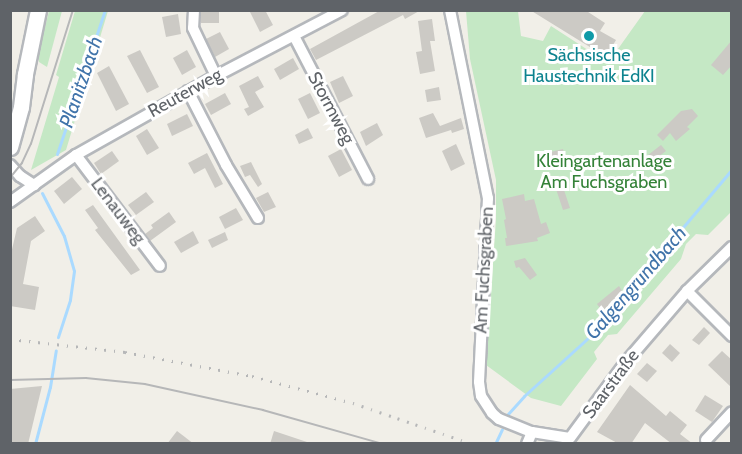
<!DOCTYPE html>
<html>
<head>
<meta charset="utf-8">
<style>
  body { margin:0 }
  #map { position:relative; width:742px; height:454px; overflow:hidden; background:#f1efe8; font-family:Cabin,sans-serif }
  div>[style] { position:absolute }
  .green>* { inset:0; background:#c5e8c5 }
  .stream>* { height:3px; margin:-1.5px; padding:0 1.5px; transform-origin:1.5px; border-radius:1.5px; background:#aadaff }
  .building>* { inset:0; background:#cccac5 }
  .roads { filter:drop-shadow(2px 0 #b5b8bc) drop-shadow(-2px 0 #b5b8bc) drop-shadow(0 2px #b5b8bc) drop-shadow(0 -2px #b5b8bc) }
  .street>* { height:10px; margin:-5px; padding:0 5px; transform-origin:5px; border-radius:5px; background:#fff }
  .secondary>* { height:15px; margin:-7.5px; padding:0 7.5px; transform-origin:7.5px; border-radius:7.5px; background:#fff }
  .tram>* { height:1.5px; margin:-0.75px; padding:0 0.75px; transform-origin:0.75px; border-radius:0.75px; background:#b6b7b8 }
  .rail>* { height:3px; margin-top:-1.5px; transform-origin:0; background:repeating-linear-gradient(90deg,#b6b7b8 0 1.5px,transparent 0 9.5px) }
  .dots>* { width:16px; height:16px; translate:-50% -50%; box-sizing:border-box; border:3px solid #fff; border-radius:50% }
  span { translate:-50% -50%; white-space:nowrap; text-align:center; line-height:1.15; -webkit-text-stroke:6px #fff; paint-order:stroke }
  .culture-label { font-size:18px; color:#0d838f }
  .street-label { font-size:18px; color:#5f6368 }
  .park-label { font-size:18px; color:#348238 }
  .water-label { font-size:20px; color:#4174aa; font-style:italic }
  .frame { position:absolute; inset:0; border:12px solid #5f6368; pointer-events:none }
</style>
</head>
<body>
<div id="map">
  <div class="green">
    <div style="clip-path:polygon(49px 11px,62px 11px,47px 67px,39px 62px,38px 55px)"></div>
    <div style="clip-path:polygon(75px 11px,108px 11px,66px 150px,31px 170px,59px 77px,56px 75px)"></div>
    <div style="clip-path:polygon(466px 11px,518px 11px,521px 36px,543px 41px,551px 26px,608px 63px,645px 11px,731px 11px,731px 212px,708px 235px,696px 234px,686px 244px,681px 259px,617px 334px,608px 335px,594px 352px,597px 359px,561px 406px,531px 398px,486px 365px,496px 219px,496px 180px,470px 59px)"></div>
  </div>
  <div class="stream">
    <div style="left:57px;top:154px;width:152px;rotate:-71.6deg"></div>
    <div style="left:42px;top:193px;width:48px;rotate:62.9deg"></div>
    <div style="left:64px;top:236px;width:36px;rotate:74deg"></div>
    <div style="left:74px;top:271px;width:29px;rotate:98deg"></div>
    <div style="left:70px;top:300px;width:39px;rotate:108deg"></div>
    <div style="left:507px;top:415px;width:25px;rotate:-48deg"></div>
    <div style="left:524px;top:396px;width:118px;rotate:-42.2deg"></div>
    <div style="left:611px;top:317px;width:66px;rotate:-52.4deg"></div>
    <div style="left:651px;top:265px;width:126px;rotate:-49.8deg"></div>
    <div style="left:496px;top:442px;width:14px;rotate:-65deg"></div>
    <div style="left:35px;top:444px;width:59px;rotate:-75.3deg"></div>
    <div style="left:50px;top:387px;width:37px;rotate:-81deg"></div>
  </div>
  <div class="building">
    <div style="clip-path:polygon(201px 10px,219px 10px,219px 23px,201px 23px)"></div>
    <div style="clip-path:polygon(249px 10px,265px 10px,273px 25px,260px 32px)"></div>
    <div style="clip-path:polygon(381px 10px,421px 10px,405px 19px,403px 15px,316px 60px,310px 49px)"></div>
    <div style="clip-path:polygon(530px 10px,585px 10px,605px 23px,600px 31px,616px 40px,606px 57px)"></div>
    <div style="clip-path:polygon(178px 14px,181px 34px,166px 37px,162px 17px)"></div>
    <div style="clip-path:polygon(432px 19px,435px 41px,430px 41px,435px 71px,420px 74px,416px 52px,422px 51px,418px 21px)"></div>
    <div style="clip-path:polygon(220px 32px,229px 49px,215px 57px,206px 39px)"></div>
    <div style="clip-path:polygon(732px 40px,732px 65px,723px 75px,711px 65px)"></div>
    <div style="clip-path:polygon(140px 50px,159px 87px,147px 93px,127px 56px)"></div>
    <div style="clip-path:polygon(187px 50px,196px 67px,182px 75px,173px 58px)"></div>
    <div style="clip-path:polygon(293px 58px,299px 69px,280px 80px,274px 69px)"></div>
    <div style="clip-path:polygon(109px 66px,129px 104px,116px 111px,97px 73px)"></div>
    <div style="clip-path:polygon(258px 76px,264px 87px,255px 92px,264px 107px,248px 116px,244px 109px,249px 107px,239px 86px)"></div>
    <div style="clip-path:polygon(343px 76px,353px 96px,339px 103px,330px 82px)"></div>
    <div style="clip-path:polygon(439px 87px,441px 100px,427px 102px,425px 90px)"></div>
    <div style="clip-path:polygon(225px 93px,231px 104px,211px 115px,205px 104px)"></div>
    <div style="clip-path:polygon(310px 93px,320px 113px,308px 119px,298px 99px)"></div>
    <div style="clip-path:polygon(692px 109px,698px 116px,687px 127px,690px 129px,676px 141px,670px 133px,663px 141px,657px 135px,681px 111px)"></div>
    <div style="clip-path:polygon(433px 113px,440px 126px,461px 118px,464px 129px,452px 133px,451px 130px,426px 138px,419px 118px)"></div>
    <div style="clip-path:polygon(187px 114px,193px 126px,172px 136px,167px 124px)"></div>
    <div style="clip-path:polygon(377px 123px,383px 135px,366px 146px,360px 132px)"></div>
    <div style="clip-path:polygon(308px 128px,313px 138px,299px 144px,295px 135px)"></div>
    <div style="clip-path:polygon(147px 129px,159px 148px,147px 155px,136px 136px)"></div>
    <div style="clip-path:polygon(456px 144px,465px 164px,451px 171px,442px 151px)"></div>
    <div style="clip-path:polygon(661px 145px,666px 151px,653px 161px,648px 155px)"></div>
    <div style="clip-path:polygon(341px 149px,352px 170px,339px 177px,328px 156px)"></div>
    <div style="clip-path:polygon(563px 149px,564px 154px,540px 165px,538px 155px)"></div>
    <div style="clip-path:polygon(112px 151px,119px 161px,101px 174px,94px 163px)"></div>
    <div style="clip-path:polygon(207px 153px,223px 184px,215px 188px,205px 168px,194px 174px,188px 163px)"></div>
    <div style="clip-path:polygon(251px 162px,262px 184px,258px 187px,250px 175px,245px 177px,240px 166px)"></div>
    <div style="clip-path:polygon(72px 177px,82px 189px,64px 204px,54px 191px)"></div>
    <div style="clip-path:polygon(563px 187px,570px 208px,563px 210px,556px 189px)"></div>
    <div style="clip-path:polygon(146px 192px,154px 202px,136px 215px,128px 205px)"></div>
    <div style="clip-path:polygon(268px 192px,276px 207px,264px 212px,256px 198px)"></div>
    <div style="clip-path:polygon(524px 194px,525px 201px,534px 199px,541px 224px,546px 222px,550px 233px,537px 238px,538px 241px,506px 246px,505px 238px,507px 238px,504px 220px,506px 219px,502px 199px)"></div>
    <div style="clip-path:polygon(93px 205px,140px 270px,131px 275px,95px 230px,98px 228px,85px 210px)"></div>
    <div style="clip-path:polygon(236px 208px,243px 220px,225px 229px,219px 217px)"></div>
    <div style="clip-path:polygon(169px 212px,176px 222px,150px 241px,145px 234px,153px 228px,151px 225px)"></div>
    <div style="clip-path:polygon(35px 216px,45px 231px,31px 241px,23px 284px,39px 287px,35px 310px,10px 306px,10px 258px,17px 228px)"></div>
    <div style="clip-path:polygon(193px 231px,199px 243px,181px 253px,174px 242px)"></div>
    <div style="clip-path:polygon(225px 232px,228px 240px,212px 248px,208px 240px)"></div>
    <div style="clip-path:polygon(525px 258px,537px 275px,530px 280px,519px 267px,516px 268px,514px 261px)"></div>
    <div style="clip-path:polygon(619px 286px,624px 294px,602px 311px,597px 304px)"></div>
    <div style="clip-path:polygon(704px 327px,710px 333px,699px 345px,692px 340px)"></div>
    <div style="clip-path:polygon(670px 344px,680px 353px,672px 362px,662px 353px)"></div>
    <div style="clip-path:polygon(722px 351px,732px 360px,732px 388px,708px 365px)"></div>
    <div style="clip-path:polygon(647px 363px,657px 371px,647px 382px,637px 374px)"></div>
    <div style="clip-path:polygon(630px 385px,666px 416px,670px 411px,687px 425px,680px 434px,693px 444px,672px 444px,645px 423px,631px 444px,619px 444px,597px 432px)"></div>
    <div style="clip-path:polygon(42px 386px,28px 444px,10px 444px,10px 389px)"></div>
    <div style="clip-path:polygon(705px 395px,723px 406px,712px 422px,695px 411px)"></div>
    <div style="clip-path:polygon(177px 431px,194px 444px,167px 444px)"></div>
    <div style="clip-path:polygon(274px 431px,307px 442px,307px 444px,270px 444px)"></div>
  </div>
  <div class="roads">
    <div class="street">
      <div style="left:194px;top:10px;width:18px;rotate:93deg"></div>
      <div style="left:193px;top:28px;width:53px;rotate:64.4deg"></div>
      <div style="left:450px;top:10px;width:192px;rotate:78.6deg"></div>
      <div style="left:488px;top:198px;width:184px;rotate:92.8deg"></div>
      <div style="left:479px;top:382px;width:14px;rotate:82deg"></div>
      <div style="left:481px;top:396px;width:20px;rotate:57deg"></div>
      <div style="left:492px;top:413px;width:9px;rotate:41deg"></div>
      <div style="left:499px;top:419px;width:35px;rotate:22deg"></div>
      <div style="left:532px;top:432px;width:38px;rotate:9deg"></div>
      <div style="left:570px;top:438px;width:94px;rotate:-53.6deg"></div>
      <div style="left:626px;top:362px;width:94px;rotate:-49.3deg"></div>
      <div style="left:687px;top:291px;width:63px;rotate:-44.4deg"></div>
      <div style="left:294px;top:36px;width:161px;rotate:62.6deg"></div>
      <div style="left:188px;top:91px;width:83px;rotate:62.8deg"></div>
      <div style="left:226px;top:165px;width:62px;rotate:58.9deg"></div>
      <div style="left:76px;top:155px;width:139px;rotate:52.9deg"></div>
      <div style="left:10px;top:165px;width:15px;rotate:48deg"></div>
      <div style="left:20px;top:176px;width:17px;rotate:33deg"></div>
      <div style="left:10px;top:202px;width:81px;rotate:-35.5deg"></div>
      <div style="left:76px;top:155px;width:161px;rotate:-29.4deg"></div>
      <div style="left:216px;top:76px;width:142px;rotate:-27.6deg"></div>
      <div style="left:687px;top:291px;width:64px;rotate:45deg"></div>
      <div style="left:706px;top:440px;width:38px;rotate:-47deg"></div>
      <div style="left:527px;top:444px;width:13px;rotate:-67deg"></div>
    </div>
    <div class="secondary">
      <div style="left:10px;top:147px;width:41px;rotate:-74.6deg"></div>
      <div style="left:21px;top:107px;width:33px;rotate:-83deg"></div>
      <div style="left:25px;top:74px;width:65px;rotate:-78.5deg"></div>
    </div>
  </div>
  <div class="tram">
    <div style="left:10px;top:178px;width:19px;rotate:-51deg"></div>
    <div style="left:22px;top:163px;width:21px;rotate:-65deg"></div>
    <div style="left:31px;top:144px;width:140px;rotate:-72.6deg"></div>
    <div style="left:10px;top:380px;width:76px;rotate:-1.5deg"></div>
    <div style="left:86px;top:378px;width:59px;rotate:5.8deg"></div>
    <div style="left:145px;top:384px;width:121px;rotate:12.4deg"></div>
    <div style="left:263px;top:410px;width:125px;rotate:15.8deg"></div>
  </div>
  <div class="rail">
    <div style="left:10px;top:339px;width:116px;rotate:6.4deg"></div>
    <div style="left:125px;top:352px;width:129px;rotate:10.7deg"></div>
    <div style="left:252px;top:376px;width:105px;rotate:15deg"></div>
    <div style="left:353px;top:403px;width:127px;rotate:18.9deg"></div>
  </div>
  <div class="dots">
    <div style="left:589px;top:36px;background:#0f9aa8"></div>
  </div>
  <div class="culture-label">
    <span style="left:589px;top:66px">Sächsische<br>Haustechnik EdKI</span>
  </div>
  <div class="street-label">
    <span style="left:185px;top:93px;rotate:-29deg">Reuterweg</span>
    <span style="left:331px;top:108px;rotate:62deg">Stormweg</span>
    <span style="left:118px;top:211px;rotate:53deg">Lenauweg</span>
    <span style="left:484px;top:270px;rotate:-87deg">Am Fuchsgraben</span>
    <span style="left:611px;top:384px;rotate:-53deg">Saarstraße</span>
  </div>
  <div class="park-label">
    <span style="left:604px;top:172px">Kleingartenanlage<br>Am Fuchsgraben</span>
  </div>
  <div class="water-label">
    <span style="left:81px;top:82px;rotate:-71deg">Planitzbach</span>
    <span style="left:636px;top:283px;rotate:-49deg">Galgengrundbach</span>
  </div>
  <div class="frame"></div>
</div>
</body>
</html>
